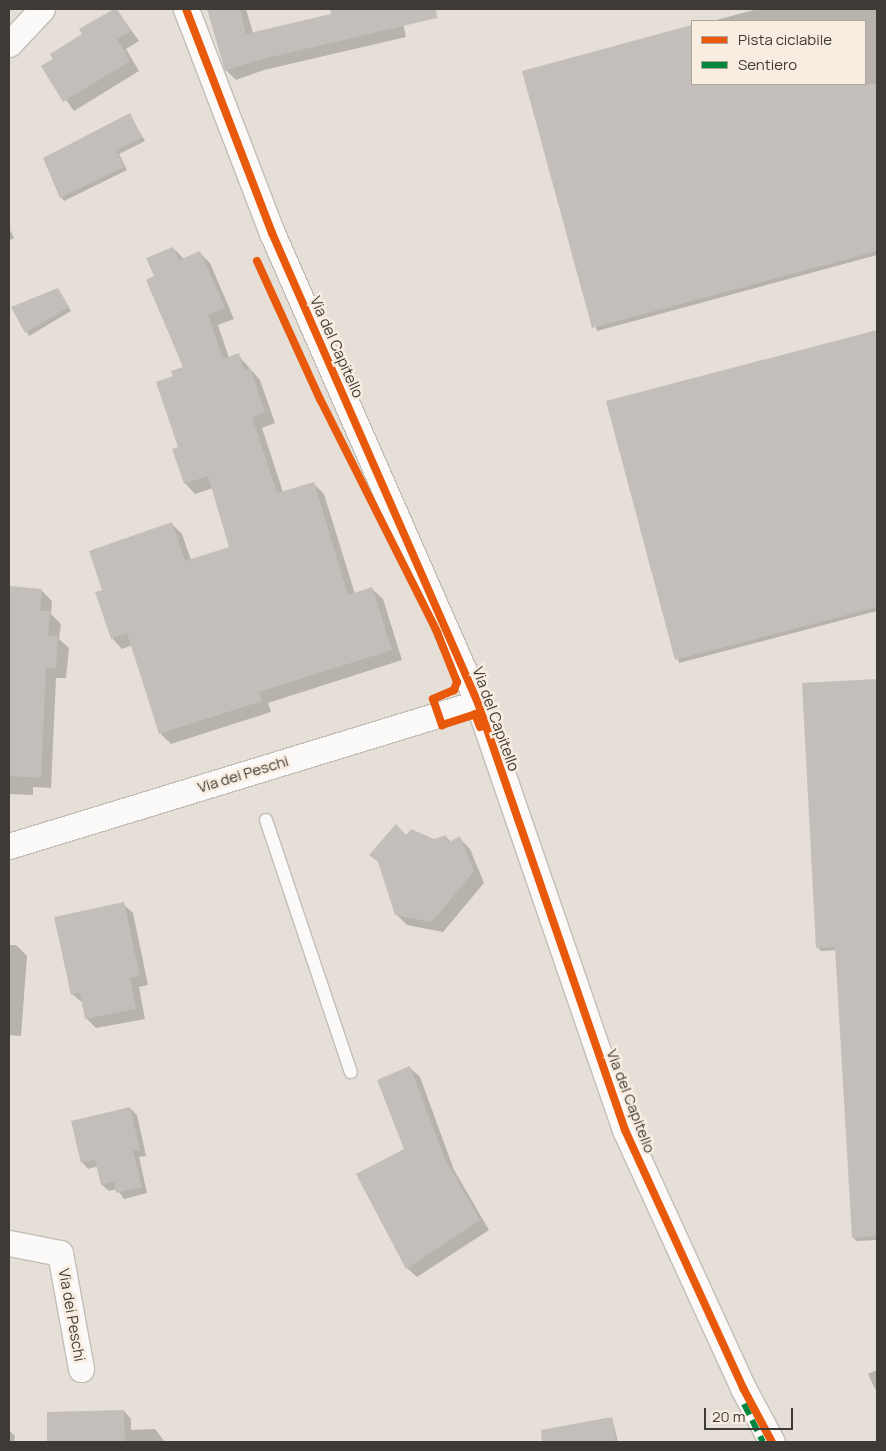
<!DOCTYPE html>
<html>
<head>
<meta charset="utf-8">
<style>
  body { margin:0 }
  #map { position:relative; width:886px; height:1451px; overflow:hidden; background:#e5dfd8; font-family:Manrope,sans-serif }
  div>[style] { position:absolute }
  .shadow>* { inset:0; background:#0003 }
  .building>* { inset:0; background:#c3beb9 }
  .roads { filter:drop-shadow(1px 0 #c2bdb7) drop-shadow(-1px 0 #c2bdb7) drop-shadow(0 1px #c2bdb7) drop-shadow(0 -1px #c2bdb7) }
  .lane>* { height:12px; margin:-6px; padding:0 6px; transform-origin:6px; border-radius:6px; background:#fbfaf9 }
  .street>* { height:25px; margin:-12.5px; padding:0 12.5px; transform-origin:12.5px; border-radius:12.5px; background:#fbfaf9 }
  .quiet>* { height:6px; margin-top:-3px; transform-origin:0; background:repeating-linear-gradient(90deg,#00873e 0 12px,transparent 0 18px) }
  .cycleway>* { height:8px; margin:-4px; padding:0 4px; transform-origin:4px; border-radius:4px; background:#e8590c }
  span { translate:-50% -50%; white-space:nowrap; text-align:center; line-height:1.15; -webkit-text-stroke:5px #f8ede0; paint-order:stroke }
  .street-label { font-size:15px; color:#3e3a35 }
  .frame { position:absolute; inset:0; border:10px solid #3e3a35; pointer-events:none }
  .legend { position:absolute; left:691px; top:20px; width:175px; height:65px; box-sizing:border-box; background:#f8ede0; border:1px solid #aea59c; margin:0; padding:6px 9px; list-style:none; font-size:15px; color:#3e3a35 }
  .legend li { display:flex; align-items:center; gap:10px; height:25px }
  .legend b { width:25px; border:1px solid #aea59c }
  .scale { position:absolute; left:704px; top:1408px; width:89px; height:22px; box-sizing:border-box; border:2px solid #3e3a35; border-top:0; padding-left:6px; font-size:15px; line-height:18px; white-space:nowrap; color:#3e3a35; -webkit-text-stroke:4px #f8ede0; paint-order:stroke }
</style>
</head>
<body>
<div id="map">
  <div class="shadow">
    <div style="clip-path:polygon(116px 9px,139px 41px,126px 49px,139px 71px,74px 111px,43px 67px,84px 34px,81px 30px)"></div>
    <div style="clip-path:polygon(209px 9px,246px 9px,253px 33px,332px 15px,331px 9px,400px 9px,406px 37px,264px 70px,236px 80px,226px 70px)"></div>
    <div style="clip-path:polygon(758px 9px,877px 9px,877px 255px,597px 331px,524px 72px,692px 26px,692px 84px,865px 84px,865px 21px,712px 21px)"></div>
    <div style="clip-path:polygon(129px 114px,145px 141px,119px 154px,127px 170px,64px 201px,61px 197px)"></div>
    <div style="clip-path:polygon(9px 228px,14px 238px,9px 241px)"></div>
    <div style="clip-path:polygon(173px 248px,184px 259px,200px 253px,210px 263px,234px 319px,218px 325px,229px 358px,238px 355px,260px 380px,275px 423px,262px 428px,283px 492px,313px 483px,324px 494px,355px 594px,372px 589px,383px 599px,402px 660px,268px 703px,271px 712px,171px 744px,161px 734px,132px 645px,122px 649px,112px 638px,104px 591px,172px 524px,182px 534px,191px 560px,231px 548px,213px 488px,195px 494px,185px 483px,174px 377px,185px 367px,156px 277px)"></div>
    <div style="clip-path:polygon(58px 289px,71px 311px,29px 336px,12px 308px)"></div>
    <div style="clip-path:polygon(877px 331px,877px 611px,679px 663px,608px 402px)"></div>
    <div style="clip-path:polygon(9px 587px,41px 590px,52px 601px,51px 614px,61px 624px,59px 639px,69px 648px,66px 678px,56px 678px,51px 788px,33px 787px,33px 795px,9px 794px)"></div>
    <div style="clip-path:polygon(877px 680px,877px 1240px,856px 1241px,853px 1237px,837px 950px,821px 951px,818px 948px,803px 684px)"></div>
    <div style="clip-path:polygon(406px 836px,434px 840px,445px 836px,451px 842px,459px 838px,470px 849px,484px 883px,443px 932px,407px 925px,396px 914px)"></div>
    <div style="clip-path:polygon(123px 904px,133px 913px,148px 985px,139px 987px,145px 1019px,96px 1028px,86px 1018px,83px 1003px,72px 994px)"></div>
    <div style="clip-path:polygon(9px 945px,16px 945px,27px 956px,21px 1036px,9px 1035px)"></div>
    <div style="clip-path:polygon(410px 1068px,420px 1077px,454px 1170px,489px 1230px,417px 1277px,407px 1268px)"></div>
    <div style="clip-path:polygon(130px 1108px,137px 1115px,146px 1156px,139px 1157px,147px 1193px,124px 1199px,117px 1189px,109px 1191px,102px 1185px,98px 1166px,88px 1169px,82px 1162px)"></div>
    <div style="clip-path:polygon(877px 1370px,877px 1393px,868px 1374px)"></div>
    <div style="clip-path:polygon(124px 1411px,131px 1419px,131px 1430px,155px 1429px,165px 1442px,49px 1442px,48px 1413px)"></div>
    <div style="clip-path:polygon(612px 1418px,618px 1442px,585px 1442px,580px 1424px)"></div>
    <div style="clip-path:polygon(9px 1430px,15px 1436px,14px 1442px,9px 1442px)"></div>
  </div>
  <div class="building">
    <div style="clip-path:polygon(114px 9px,117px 9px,131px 31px,117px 39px,130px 61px,63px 102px,41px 66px,53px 59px,50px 54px,82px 34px,79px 29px)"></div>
    <div style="clip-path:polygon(207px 9px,240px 9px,246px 34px,331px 14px,330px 9px,436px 9px,437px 18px,254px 61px,225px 71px)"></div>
    <div style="clip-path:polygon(692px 25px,692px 84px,877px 84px,877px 251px,592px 328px,522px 71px)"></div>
    <div style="clip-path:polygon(130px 113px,142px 138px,116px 150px,124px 167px,60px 198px,43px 158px)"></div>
    <div style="clip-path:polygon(173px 247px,179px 260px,200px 251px,225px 308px,208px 315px,223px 359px,239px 353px,244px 370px,250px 368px,265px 412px,252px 417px,277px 493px,314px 482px,348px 595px,372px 587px,392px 650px,259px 692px,262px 701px,159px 734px,127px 633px,111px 639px,95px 592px,102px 590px,89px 551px,172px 522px,185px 561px,229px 547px,208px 476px,184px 484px,172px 449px,178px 447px,156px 382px,173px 376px,171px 371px,183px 367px,146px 280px,154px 276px,146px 258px)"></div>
    <div style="clip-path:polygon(58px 288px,69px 307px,25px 333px,11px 307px)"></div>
    <div style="clip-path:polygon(877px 330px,877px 607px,675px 660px,606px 401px)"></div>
    <div style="clip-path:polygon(9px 586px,42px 589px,40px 611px,50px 611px,48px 636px,58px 636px,56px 668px,46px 667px,41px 778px,9px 776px)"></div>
    <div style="clip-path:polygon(877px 679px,877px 1236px,852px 1238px,835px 947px,816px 948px,802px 683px)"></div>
    <div style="clip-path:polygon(396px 824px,406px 835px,411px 829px,434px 839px,446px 835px,449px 842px,460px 836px,474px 871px,432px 922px,395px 915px,378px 862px,369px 855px)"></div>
    <div style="clip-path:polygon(124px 902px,140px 976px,130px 978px,136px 1009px,85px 1019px,80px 993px,71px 995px,54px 917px)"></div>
    <div style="clip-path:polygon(410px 1066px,445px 1159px,480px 1220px,406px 1269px,356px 1174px,404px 1149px,377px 1080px)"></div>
    <div style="clip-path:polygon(130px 1107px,140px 1150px,133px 1151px,142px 1187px,116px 1193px,114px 1182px,101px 1185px,95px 1160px,81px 1163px,71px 1121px)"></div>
    <div style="clip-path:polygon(124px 1410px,125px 1442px,47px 1442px,47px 1412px)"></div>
    <div style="clip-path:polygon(612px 1417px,616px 1442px,542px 1442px,541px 1430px)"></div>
  </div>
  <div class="roads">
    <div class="lane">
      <div style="left:266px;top:820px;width:266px;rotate:71.4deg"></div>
    </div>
    <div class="street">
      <div style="left:186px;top:9px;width:240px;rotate:69deg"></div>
      <div style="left:272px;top:233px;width:513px;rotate:66.33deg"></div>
      <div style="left:478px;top:703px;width:452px;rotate:71deg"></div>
      <div style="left:625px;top:1130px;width:284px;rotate:65.4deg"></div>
      <div style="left:743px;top:1388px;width:61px;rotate:61.8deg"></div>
      <div style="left:9px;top:44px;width:48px;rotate:-46.7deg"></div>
      <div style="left:9px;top:846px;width:490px;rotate:-17deg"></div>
      <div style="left:9px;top:1243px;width:52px;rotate:11.1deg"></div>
      <div style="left:60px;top:1253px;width:118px;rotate:79.7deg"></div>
    </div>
  </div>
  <div class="quiet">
    <div style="left:744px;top:1404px;width:42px;rotate:63.4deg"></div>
  </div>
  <div class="cycleway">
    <div style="left:186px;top:9px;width:240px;rotate:69deg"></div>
    <div style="left:272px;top:233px;width:513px;rotate:66.33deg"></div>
    <div style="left:478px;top:703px;width:452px;rotate:71deg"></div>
    <div style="left:625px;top:1130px;width:284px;rotate:65.4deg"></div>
    <div style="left:743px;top:1388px;width:61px;rotate:61.8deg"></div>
    <div style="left:257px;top:261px;width:152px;rotate:65.5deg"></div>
    <div style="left:320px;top:399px;width:261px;rotate:63.3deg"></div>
    <div style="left:437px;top:632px;width:54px;rotate:68.2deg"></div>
    <div style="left:457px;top:682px;width:9px;rotate:111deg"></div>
    <div style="left:454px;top:690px;width:23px;rotate:157deg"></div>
    <div style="left:433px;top:699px;width:28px;rotate:71deg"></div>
    <div style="left:442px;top:725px;width:35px;rotate:-18deg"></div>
    <div style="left:475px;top:714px;width:14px;rotate:69deg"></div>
  </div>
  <div class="street-label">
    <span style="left:337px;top:347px;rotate:66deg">Via del Capitello</span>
    <span style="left:496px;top:719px;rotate:70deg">Via del Capitello</span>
    <span style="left:243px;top:774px;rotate:-17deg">Via dei Peschi</span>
    <span style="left:631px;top:1101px;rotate:69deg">Via del Capitello</span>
    <span style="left:72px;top:1315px;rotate:80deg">Via dei Peschi</span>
  </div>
  <div class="frame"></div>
  <ul class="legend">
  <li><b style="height:6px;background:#e8590c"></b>Pista ciclabile</li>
  <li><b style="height:6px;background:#00873e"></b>Sentiero</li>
  </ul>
  <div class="scale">20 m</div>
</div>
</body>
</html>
